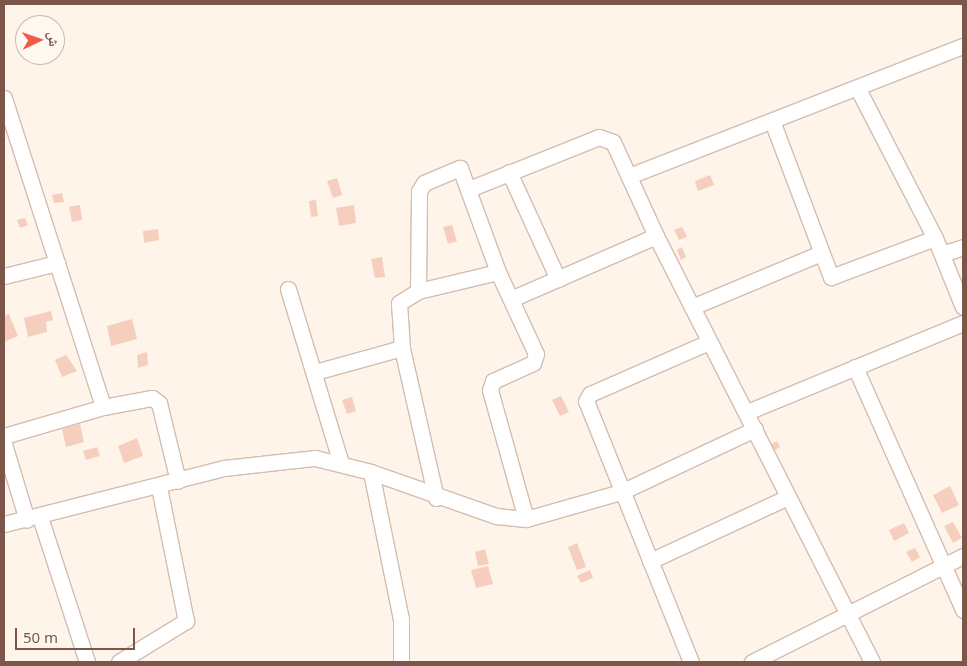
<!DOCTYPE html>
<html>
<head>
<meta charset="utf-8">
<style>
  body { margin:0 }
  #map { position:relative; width:967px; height:666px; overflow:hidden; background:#fef4e9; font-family:"Noto Sans","Noto Naskh Arabic",sans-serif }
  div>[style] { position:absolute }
  .building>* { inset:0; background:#f6cebe }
  .roads { filter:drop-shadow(1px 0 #d4bcb0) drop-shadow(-1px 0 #d4bcb0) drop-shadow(0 1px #d4bcb0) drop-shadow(0 -1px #d4bcb0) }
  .minor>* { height:15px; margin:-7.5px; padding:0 7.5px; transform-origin:7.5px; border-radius:7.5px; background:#fff }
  span { translate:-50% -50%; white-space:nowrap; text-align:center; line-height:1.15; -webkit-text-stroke:5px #fff8f1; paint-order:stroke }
  .frame { position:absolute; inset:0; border:5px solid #7c5649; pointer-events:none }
  .north { position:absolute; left:15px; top:15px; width:50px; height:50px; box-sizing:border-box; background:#fff8f1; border:1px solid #cbb7ae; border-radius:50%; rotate:87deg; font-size:14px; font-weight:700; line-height:20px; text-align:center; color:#7c5649 }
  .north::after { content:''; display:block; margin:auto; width:18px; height:22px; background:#f05a46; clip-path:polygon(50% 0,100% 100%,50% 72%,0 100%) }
  .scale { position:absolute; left:15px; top:628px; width:120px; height:22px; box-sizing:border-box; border:2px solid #7c5649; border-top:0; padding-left:6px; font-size:15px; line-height:18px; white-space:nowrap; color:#7c5649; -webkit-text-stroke:4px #fff8f1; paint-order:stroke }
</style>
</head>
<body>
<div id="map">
  <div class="building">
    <div style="clip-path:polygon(710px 175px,714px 185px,698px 191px,695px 181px)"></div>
    <div style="clip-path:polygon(337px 178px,342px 195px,333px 198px,327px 181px)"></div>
    <div style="clip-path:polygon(62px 193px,64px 202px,54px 203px,52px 195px)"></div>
    <div style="clip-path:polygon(316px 200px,318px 216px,311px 217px,309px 201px)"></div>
    <div style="clip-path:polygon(80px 205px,82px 220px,72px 222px,69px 207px)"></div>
    <div style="clip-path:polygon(354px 205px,356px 223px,339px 226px,336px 208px)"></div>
    <div style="clip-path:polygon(25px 218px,28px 225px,20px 228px,17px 220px)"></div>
    <div style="clip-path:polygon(452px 225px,457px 241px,448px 244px,443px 227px)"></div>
    <div style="clip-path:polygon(682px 227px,687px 237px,679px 240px,674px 230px)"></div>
    <div style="clip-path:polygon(158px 229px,159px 240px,144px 243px,143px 231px)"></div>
    <div style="clip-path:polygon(682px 247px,686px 257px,681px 260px,677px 250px)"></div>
    <div style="clip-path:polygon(382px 257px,385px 277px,375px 278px,371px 259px)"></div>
    <div style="clip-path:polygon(51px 311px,53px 320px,46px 322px,47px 332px,28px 337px,24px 318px)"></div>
    <div style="clip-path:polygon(9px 314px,18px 336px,4px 342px,4px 316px)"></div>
    <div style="clip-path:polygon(132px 319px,137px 339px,111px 346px,107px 326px)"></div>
    <div style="clip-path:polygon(147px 352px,148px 365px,138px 368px,137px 355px)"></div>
    <div style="clip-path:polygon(66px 355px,77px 371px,62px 377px,55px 360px)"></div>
    <div style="clip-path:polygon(561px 396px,569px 412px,560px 416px,552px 400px)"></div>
    <div style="clip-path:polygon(352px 397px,356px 411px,347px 414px,342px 400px)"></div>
    <div style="clip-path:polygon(80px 424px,84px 442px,66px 447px,62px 429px)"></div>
    <div style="clip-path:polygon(137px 438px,143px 456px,124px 463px,118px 446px)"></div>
    <div style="clip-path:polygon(777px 441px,780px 447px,770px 453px,767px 446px)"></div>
    <div style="clip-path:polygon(97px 447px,100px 456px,86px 460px,83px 451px)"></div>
    <div style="clip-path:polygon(950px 486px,959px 505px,942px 513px,933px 495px)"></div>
    <div style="clip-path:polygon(953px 522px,962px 538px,953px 543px,944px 526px)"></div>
    <div style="clip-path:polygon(904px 523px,909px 533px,894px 541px,889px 530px)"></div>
    <div style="clip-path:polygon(577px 543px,586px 567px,577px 570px,568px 547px)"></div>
    <div style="clip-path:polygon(915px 548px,920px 557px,912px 562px,906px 552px)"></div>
    <div style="clip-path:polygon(485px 549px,489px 564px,478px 566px,475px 552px)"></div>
    <div style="clip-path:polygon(488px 566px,493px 584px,476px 588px,471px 570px)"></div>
    <div style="clip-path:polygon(590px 570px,593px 578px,581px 583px,577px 576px)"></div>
  </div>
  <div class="roads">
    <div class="minor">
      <div style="left:858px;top:89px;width:168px;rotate:62.7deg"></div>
      <div style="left:935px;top:238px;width:74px;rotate:67.9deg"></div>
      <div style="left:4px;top:98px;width:324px;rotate:72.2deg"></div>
      <div style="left:772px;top:121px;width:167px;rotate:69.3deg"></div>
      <div style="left:831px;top:277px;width:111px;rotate:-20.6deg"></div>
      <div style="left:509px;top:172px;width:118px;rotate:65.4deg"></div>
      <div style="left:629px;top:176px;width:358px;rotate:-21.3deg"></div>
      <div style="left:469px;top:189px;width:140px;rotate:-21.8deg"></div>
      <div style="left:599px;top:137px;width:15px;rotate:20deg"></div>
      <div style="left:613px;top:142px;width:103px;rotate:65.4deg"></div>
      <div style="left:656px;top:236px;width:478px;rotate:63.1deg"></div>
      <div style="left:942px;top:254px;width:22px;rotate:-18deg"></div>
      <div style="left:4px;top:276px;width:55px;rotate:-13.8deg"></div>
      <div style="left:288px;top:289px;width:182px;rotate:73.1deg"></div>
      <div style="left:418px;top:291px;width:100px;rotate:-89.4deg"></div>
      <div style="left:419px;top:191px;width:9px;rotate:-58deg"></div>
      <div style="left:424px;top:183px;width:39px;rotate:-23deg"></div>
      <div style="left:460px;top:168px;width:111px;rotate:69.9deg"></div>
      <div style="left:498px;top:272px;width:90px;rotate:65.1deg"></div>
      <div style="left:536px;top:354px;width:9px;rotate:108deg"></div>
      <div style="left:533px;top:363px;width:44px;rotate:155.8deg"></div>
      <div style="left:493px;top:381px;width:9px;rotate:108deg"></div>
      <div style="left:490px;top:390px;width:134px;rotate:74.4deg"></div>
      <div style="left:511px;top:299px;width:158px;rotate:-23.5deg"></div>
      <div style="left:692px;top:307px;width:138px;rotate:-22.7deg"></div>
      <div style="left:855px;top:367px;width:266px;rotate:66deg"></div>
      <div style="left:315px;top:372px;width:90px;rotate:-15.4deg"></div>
      <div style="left:747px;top:412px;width:234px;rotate:-22.4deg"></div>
      <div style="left:4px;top:436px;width:103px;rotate:-16.3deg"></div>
      <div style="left:103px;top:407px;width:50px;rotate:-10.4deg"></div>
      <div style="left:152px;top:398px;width:9px;rotate:36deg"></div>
      <div style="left:159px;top:403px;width:80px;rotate:76.3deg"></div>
      <div style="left:4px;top:444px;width:79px;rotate:73.2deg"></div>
      <div style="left:371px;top:472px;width:150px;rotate:78.5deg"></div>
      <div style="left:401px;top:619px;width:43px;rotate:90deg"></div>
      <div style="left:436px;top:498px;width:154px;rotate:-102.8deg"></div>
      <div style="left:402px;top:348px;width:45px;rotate:-93.8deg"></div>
      <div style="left:399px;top:303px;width:22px;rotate:-32deg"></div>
      <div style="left:418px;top:291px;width:82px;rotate:-13.4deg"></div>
      <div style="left:40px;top:517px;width:152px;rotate:72deg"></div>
      <div style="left:4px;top:524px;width:227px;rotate:-14.3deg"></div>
      <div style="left:224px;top:468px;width:92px;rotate:-6.3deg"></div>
      <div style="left:315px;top:458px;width:58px;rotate:14deg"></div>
      <div style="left:371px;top:472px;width:133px;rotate:19.4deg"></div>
      <div style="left:496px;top:516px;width:30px;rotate:6deg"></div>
      <div style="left:526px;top:519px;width:99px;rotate:-15.9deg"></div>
      <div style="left:621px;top:492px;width:148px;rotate:-25.2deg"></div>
      <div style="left:650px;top:561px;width:152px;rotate:-24.9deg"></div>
      <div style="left:119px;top:662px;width:79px;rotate:-31.5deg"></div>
      <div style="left:186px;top:621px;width:137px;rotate:-101.4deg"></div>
      <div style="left:691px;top:662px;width:281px;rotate:-111.9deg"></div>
      <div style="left:586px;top:401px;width:8px;rotate:-60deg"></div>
      <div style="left:590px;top:394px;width:130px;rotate:-23.6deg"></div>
      <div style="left:752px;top:662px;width:236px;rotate:-26.7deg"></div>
    </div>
  </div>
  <div class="frame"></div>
  <div class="north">ش</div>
  <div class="scale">50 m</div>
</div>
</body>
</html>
